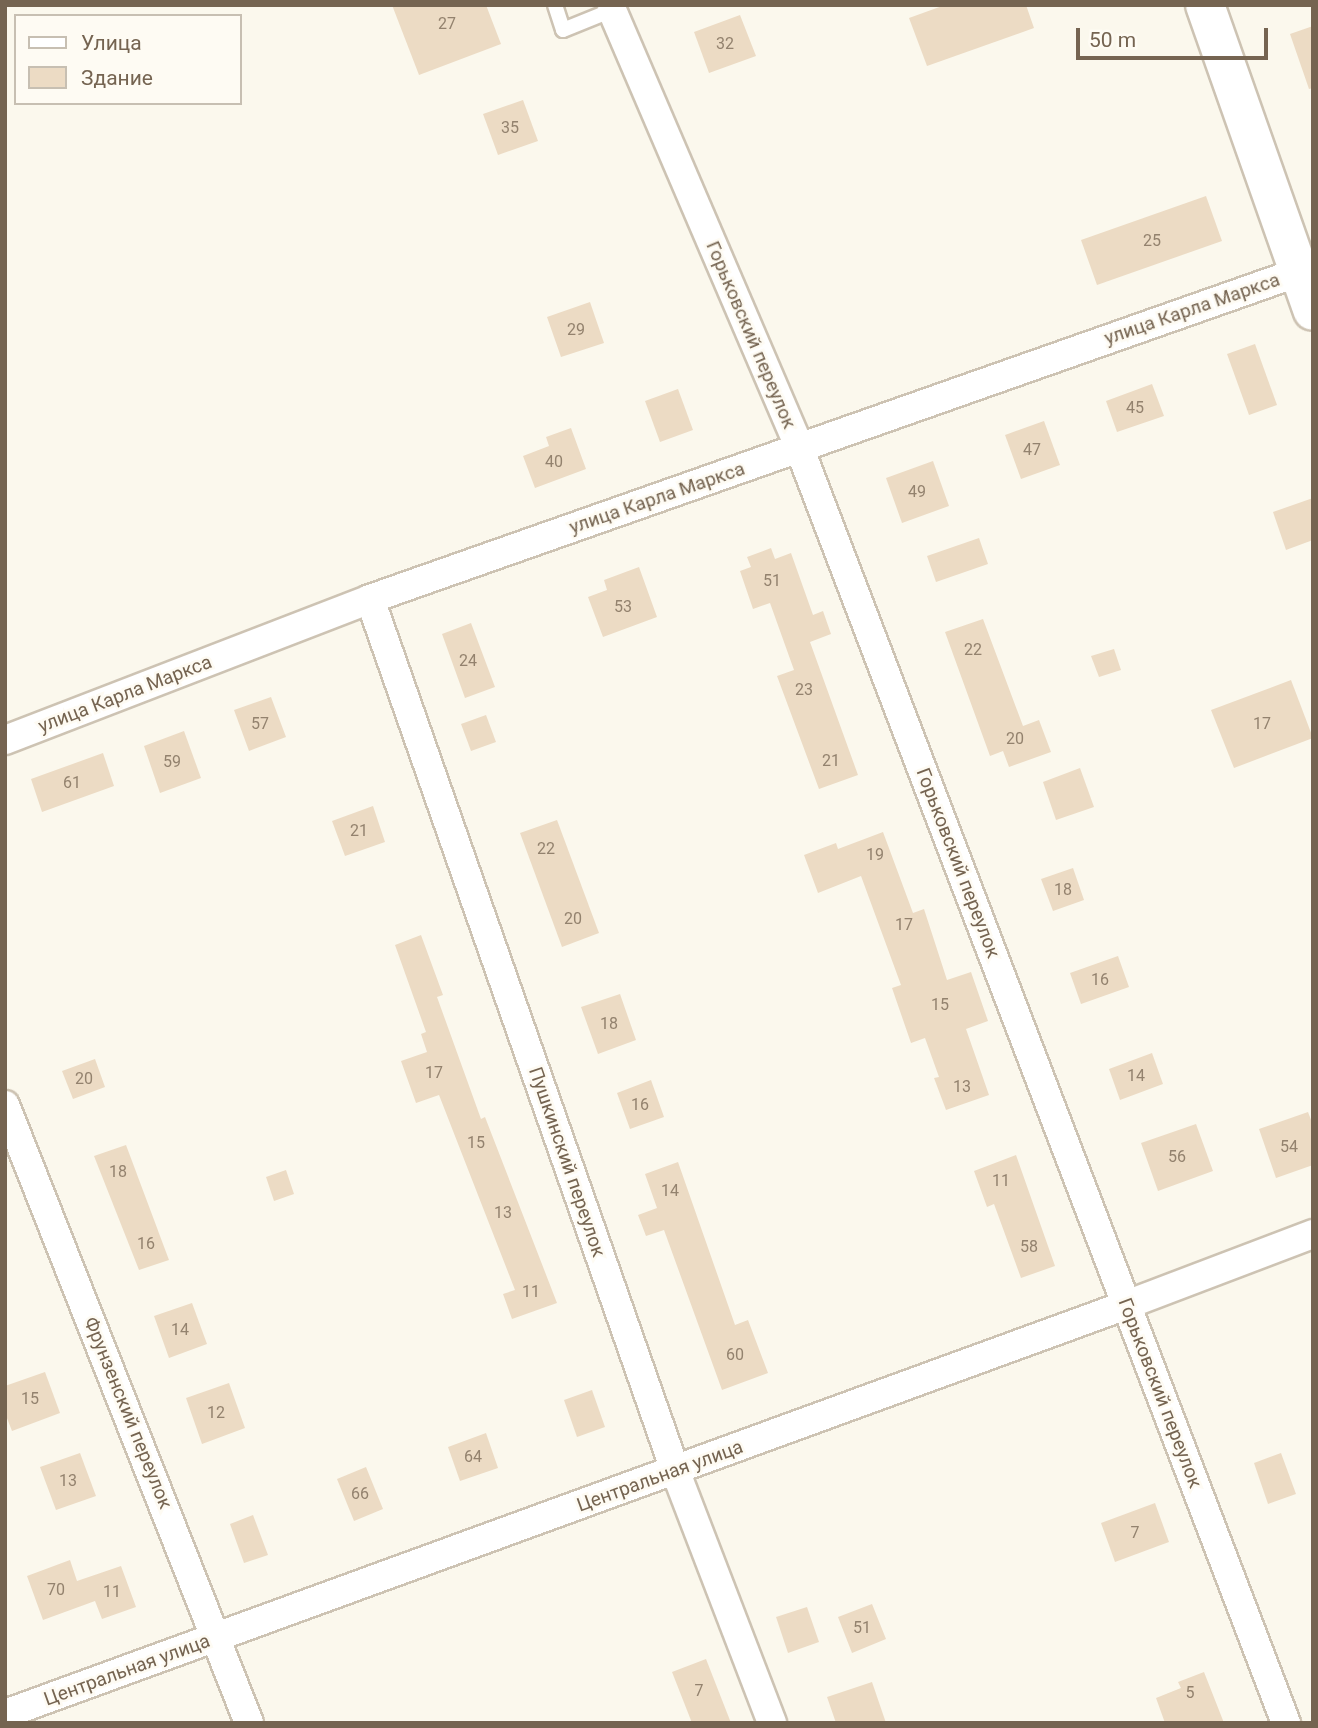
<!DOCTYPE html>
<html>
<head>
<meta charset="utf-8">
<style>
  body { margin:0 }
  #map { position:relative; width:1318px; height:1728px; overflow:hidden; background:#fbf8ed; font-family:Roboto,sans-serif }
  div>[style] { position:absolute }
  .building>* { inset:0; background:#ecdbc4 }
  .roads { filter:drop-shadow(2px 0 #cdc3b3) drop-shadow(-2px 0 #cdc3b3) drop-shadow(0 2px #cdc3b3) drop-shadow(0 -2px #cdc3b3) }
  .lane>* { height:14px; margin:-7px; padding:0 7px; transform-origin:7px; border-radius:7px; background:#fff }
  .street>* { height:28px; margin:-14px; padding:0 14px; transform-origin:14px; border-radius:14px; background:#fff }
  .secondary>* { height:38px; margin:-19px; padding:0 19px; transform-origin:19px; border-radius:19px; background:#fff }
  span { translate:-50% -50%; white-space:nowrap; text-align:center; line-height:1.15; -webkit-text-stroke:5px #fefbf3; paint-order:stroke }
  .number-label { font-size:16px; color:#93826e }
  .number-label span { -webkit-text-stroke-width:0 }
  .street-label { font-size:19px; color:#756451 }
  .frame { position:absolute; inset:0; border:7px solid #756451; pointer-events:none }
  .legend { position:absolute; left:14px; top:14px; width:228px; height:91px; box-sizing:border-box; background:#fefbf3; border:2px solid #c7bfb2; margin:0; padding:9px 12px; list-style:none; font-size:21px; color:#756451 }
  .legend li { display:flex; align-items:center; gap:14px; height:35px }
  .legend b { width:35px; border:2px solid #c7bfb2 }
  .scale { position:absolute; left:1076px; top:28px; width:192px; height:32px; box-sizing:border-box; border:4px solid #756451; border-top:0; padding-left:9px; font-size:21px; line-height:24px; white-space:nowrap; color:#756451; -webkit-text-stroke:5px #fefbf3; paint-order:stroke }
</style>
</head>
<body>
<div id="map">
  <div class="building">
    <div style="clip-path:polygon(392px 5px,486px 5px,501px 44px,419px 75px)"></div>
    <div style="clip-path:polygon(945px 5px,1026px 5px,1034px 28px,927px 66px,909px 18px)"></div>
    <div style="clip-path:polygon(740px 15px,756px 56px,709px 73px,694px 32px)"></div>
    <div style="clip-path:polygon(1313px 26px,1313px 88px,1309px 89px,1290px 34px)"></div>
    <div style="clip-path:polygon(523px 100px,538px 141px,498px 155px,483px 114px)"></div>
    <div style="clip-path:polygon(1206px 196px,1222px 241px,1097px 285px,1081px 240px)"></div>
    <div style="clip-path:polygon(590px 302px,604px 343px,561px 357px,547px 317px)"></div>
    <div style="clip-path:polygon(1255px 344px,1277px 405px,1249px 415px,1227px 354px)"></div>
    <div style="clip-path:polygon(1152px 384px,1164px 416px,1117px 432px,1106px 401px)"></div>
    <div style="clip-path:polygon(678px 389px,693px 430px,660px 442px,645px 401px)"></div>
    <div style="clip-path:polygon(1044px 421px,1060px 465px,1021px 479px,1005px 435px)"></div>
    <div style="clip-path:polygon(571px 428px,586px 469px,535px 488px,523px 456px,549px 446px,546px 437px)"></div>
    <div style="clip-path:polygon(933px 461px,949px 506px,902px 523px,886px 478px)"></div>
    <div style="clip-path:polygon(1313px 498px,1313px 540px,1286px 550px,1273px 512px)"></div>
    <div style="clip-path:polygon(979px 538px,988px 564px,936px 582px,927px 556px)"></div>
    <div style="clip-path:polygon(771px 548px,775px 559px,791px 553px,813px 615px,823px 611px,831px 634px,810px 642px,858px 775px,819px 789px,777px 676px,794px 670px,770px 603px,753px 609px,740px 571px,751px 567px,747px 557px)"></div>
    <div style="clip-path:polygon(639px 567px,657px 617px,603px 637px,588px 597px,607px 590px,604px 580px)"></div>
    <div style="clip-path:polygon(983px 619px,1023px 726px,1039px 720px,1051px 752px,1009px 767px,1003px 751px,990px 756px,945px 632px)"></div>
    <div style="clip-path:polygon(471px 623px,495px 687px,465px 698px,442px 634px)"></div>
    <div style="clip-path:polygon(1114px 649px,1121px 670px,1099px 677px,1091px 656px)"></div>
    <div style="clip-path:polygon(1291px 680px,1313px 738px,1234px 768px,1211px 710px)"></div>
    <div style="clip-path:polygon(271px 697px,286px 737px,249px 751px,234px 710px)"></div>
    <div style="clip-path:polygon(486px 715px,496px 742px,471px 751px,461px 724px)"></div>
    <div style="clip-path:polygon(184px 731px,201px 778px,160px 793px,144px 746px)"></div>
    <div style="clip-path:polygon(103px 753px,114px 786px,42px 812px,31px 779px)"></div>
    <div style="clip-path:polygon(1080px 768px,1094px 807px,1056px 820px,1043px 782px)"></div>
    <div style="clip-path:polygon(373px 806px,385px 842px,345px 856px,332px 821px)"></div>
    <div style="clip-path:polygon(557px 820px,599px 933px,562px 947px,520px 833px)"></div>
    <div style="clip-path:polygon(883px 832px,913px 913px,924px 909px,947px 980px,971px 972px,988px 1021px,966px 1029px,989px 1095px,946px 1110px,934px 1078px,939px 1077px,925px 1038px,911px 1043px,892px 988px,901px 985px,861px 876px,818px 893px,804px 855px,836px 843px,838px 849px)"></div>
    <div style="clip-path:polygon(1073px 868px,1084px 900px,1053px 911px,1041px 879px)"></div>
    <div style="clip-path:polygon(421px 935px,443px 995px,437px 997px,481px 1119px,485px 1117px,557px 1303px,512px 1319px,503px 1294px,515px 1290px,439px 1095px,416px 1103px,401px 1061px,427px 1052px,421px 1034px,426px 1032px,395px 945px)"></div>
    <div style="clip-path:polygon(1118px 956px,1129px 987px,1081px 1004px,1070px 973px)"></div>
    <div style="clip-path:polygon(620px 994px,636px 1040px,598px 1054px,581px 1007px)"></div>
    <div style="clip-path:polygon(1152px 1053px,1163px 1084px,1120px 1100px,1109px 1069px)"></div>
    <div style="clip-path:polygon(95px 1059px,105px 1087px,73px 1099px,62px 1071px)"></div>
    <div style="clip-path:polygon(651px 1080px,664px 1117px,630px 1129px,617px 1093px)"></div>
    <div style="clip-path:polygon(1308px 1112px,1313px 1125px,1313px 1165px,1276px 1178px,1259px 1129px)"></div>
    <div style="clip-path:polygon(1196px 1124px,1213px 1171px,1158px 1191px,1141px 1143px)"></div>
    <div style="clip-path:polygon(126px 1145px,169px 1260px,139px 1270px,94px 1156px)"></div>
    <div style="clip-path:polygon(1016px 1155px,1055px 1266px,1021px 1278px,994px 1204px,987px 1207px,974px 1171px)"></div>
    <div style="clip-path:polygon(678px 1162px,735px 1325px,748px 1320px,768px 1373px,722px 1390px,664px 1230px,646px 1236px,638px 1215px,657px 1208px,645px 1174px)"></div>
    <div style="clip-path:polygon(286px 1170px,294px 1194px,274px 1201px,266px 1177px)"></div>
    <div style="clip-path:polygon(192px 1303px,207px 1344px,169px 1358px,154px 1316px)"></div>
    <div style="clip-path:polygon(45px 1372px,60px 1413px,12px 1431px,5px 1413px,5px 1386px)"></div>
    <div style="clip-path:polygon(229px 1383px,245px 1428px,202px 1444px,186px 1398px)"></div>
    <div style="clip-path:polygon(592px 1390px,605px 1427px,577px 1437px,564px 1400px)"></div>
    <div style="clip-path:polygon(486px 1433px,498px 1468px,460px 1481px,448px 1447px)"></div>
    <div style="clip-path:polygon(80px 1453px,96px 1496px,56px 1510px,40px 1467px)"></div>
    <div style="clip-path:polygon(1281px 1453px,1296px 1494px,1268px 1504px,1254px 1463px)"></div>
    <div style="clip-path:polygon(366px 1467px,383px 1509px,354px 1521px,337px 1479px)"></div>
    <div style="clip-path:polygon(1155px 1503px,1169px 1542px,1115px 1562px,1101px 1523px)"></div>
    <div style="clip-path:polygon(253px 1515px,268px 1555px,244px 1563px,230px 1524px)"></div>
    <div style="clip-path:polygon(70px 1560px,77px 1581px,121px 1566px,136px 1607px,102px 1619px,95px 1601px,43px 1620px,27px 1576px)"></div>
    <div style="clip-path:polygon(872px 1604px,886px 1639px,852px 1653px,838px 1617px)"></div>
    <div style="clip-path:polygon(807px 1607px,819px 1642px,788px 1653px,776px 1617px)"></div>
    <div style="clip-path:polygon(706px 1659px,731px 1723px,692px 1723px,672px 1672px)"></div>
    <div style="clip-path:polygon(1204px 1672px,1224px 1723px,1165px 1723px,1156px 1698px,1181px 1688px,1178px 1682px)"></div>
    <div style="clip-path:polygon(872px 1682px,886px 1723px,836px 1723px,827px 1697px)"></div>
  </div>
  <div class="roads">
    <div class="lane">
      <div style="left:555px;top:5px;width:26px;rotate:72deg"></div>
      <div style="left:563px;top:30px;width:56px;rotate:-22deg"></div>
    </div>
    <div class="street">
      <div style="left:612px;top:10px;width:475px;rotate:66.8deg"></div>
      <div style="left:799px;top:447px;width:1366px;rotate:69.11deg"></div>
      <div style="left:370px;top:599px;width:923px;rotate:70.7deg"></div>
      <div style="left:675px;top:1470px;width:271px;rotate:69deg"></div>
      <div style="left:5px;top:740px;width:391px;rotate:-21.1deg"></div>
      <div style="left:370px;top:599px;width:985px;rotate:-19.39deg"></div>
      <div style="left:5px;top:1105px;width:664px;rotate:68.45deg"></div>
      <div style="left:5px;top:1714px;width:1193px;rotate:-20.04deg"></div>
      <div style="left:1126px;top:1305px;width:200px;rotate:-20.8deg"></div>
    </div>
    <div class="secondary">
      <div style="left:1205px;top:5px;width:324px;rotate:70.6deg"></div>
    </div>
  </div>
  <div class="number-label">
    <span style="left:447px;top:24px">27</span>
    <span style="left:725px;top:44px">32</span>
    <span style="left:510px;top:128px">35</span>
    <span style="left:1152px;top:241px">25</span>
    <span style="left:576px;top:330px">29</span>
    <span style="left:1135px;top:408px">45</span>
    <span style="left:1032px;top:450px">47</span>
    <span style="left:554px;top:462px">40</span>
    <span style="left:917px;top:492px">49</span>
    <span style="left:772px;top:581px">51</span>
    <span style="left:623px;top:607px">53</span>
    <span style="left:973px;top:650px">22</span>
    <span style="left:468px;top:661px">24</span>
    <span style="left:804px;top:690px">23</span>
    <span style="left:260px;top:724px">57</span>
    <span style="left:1262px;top:724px">17</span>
    <span style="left:1015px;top:739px">20</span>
    <span style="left:831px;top:761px">21</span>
    <span style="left:172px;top:762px">59</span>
    <span style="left:72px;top:783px">61</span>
    <span style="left:359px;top:831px">21</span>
    <span style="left:546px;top:849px">22</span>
    <span style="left:875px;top:855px">19</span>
    <span style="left:1063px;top:890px">18</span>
    <span style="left:573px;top:919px">20</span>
    <span style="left:904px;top:925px">17</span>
    <span style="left:1100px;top:980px">16</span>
    <span style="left:940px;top:1005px">15</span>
    <span style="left:609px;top:1024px">18</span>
    <span style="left:434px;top:1073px">17</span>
    <span style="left:1136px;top:1076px">14</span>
    <span style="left:84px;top:1079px">20</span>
    <span style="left:962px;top:1087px">13</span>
    <span style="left:640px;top:1105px">16</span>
    <span style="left:476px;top:1143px">15</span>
    <span style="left:1289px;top:1147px">54</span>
    <span style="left:1177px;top:1157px">56</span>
    <span style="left:118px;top:1172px">18</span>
    <span style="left:1001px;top:1181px">11</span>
    <span style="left:670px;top:1191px">14</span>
    <span style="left:503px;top:1213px">13</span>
    <span style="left:146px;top:1244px">16</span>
    <span style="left:1029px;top:1247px">58</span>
    <span style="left:531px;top:1292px">11</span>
    <span style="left:180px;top:1330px">14</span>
    <span style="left:735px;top:1355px">60</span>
    <span style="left:30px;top:1399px">15</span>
    <span style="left:216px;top:1413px">12</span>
    <span style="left:473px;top:1457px">64</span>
    <span style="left:68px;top:1481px">13</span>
    <span style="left:360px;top:1494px">66</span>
    <span style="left:1135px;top:1533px">7</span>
    <span style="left:56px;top:1590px">70</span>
    <span style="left:112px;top:1592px">11</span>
    <span style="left:862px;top:1628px">51</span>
    <span style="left:699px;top:1691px">7</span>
    <span style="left:1190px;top:1693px">5</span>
  </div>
  <div class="street-label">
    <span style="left:1192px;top:309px;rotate:-19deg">улица Карла Маркса</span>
    <span style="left:751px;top:335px;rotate:67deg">Горьковский переулок</span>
    <span style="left:657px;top:498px;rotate:-19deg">улица Карла Маркса</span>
    <span style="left:125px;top:694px;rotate:-21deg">улица Карла Маркса</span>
    <span style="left:958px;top:863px;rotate:69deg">Горьковский переулок</span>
    <span style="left:567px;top:1162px;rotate:71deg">Пушкинский переулок</span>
    <span style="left:1160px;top:1393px;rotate:69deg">Горьковский переулок</span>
    <span style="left:128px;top:1413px;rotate:68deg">Фрунзенский переулок</span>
    <span style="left:660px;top:1476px;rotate:-20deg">Центральная улица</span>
    <span style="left:127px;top:1670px;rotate:-20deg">Центральная улица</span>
  </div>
  <div class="frame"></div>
  <ul class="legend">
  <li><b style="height:9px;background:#fff"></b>Улица</li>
  <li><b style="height:19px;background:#ecdbc4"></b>Здание</li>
  </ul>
  <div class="scale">50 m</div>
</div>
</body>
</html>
